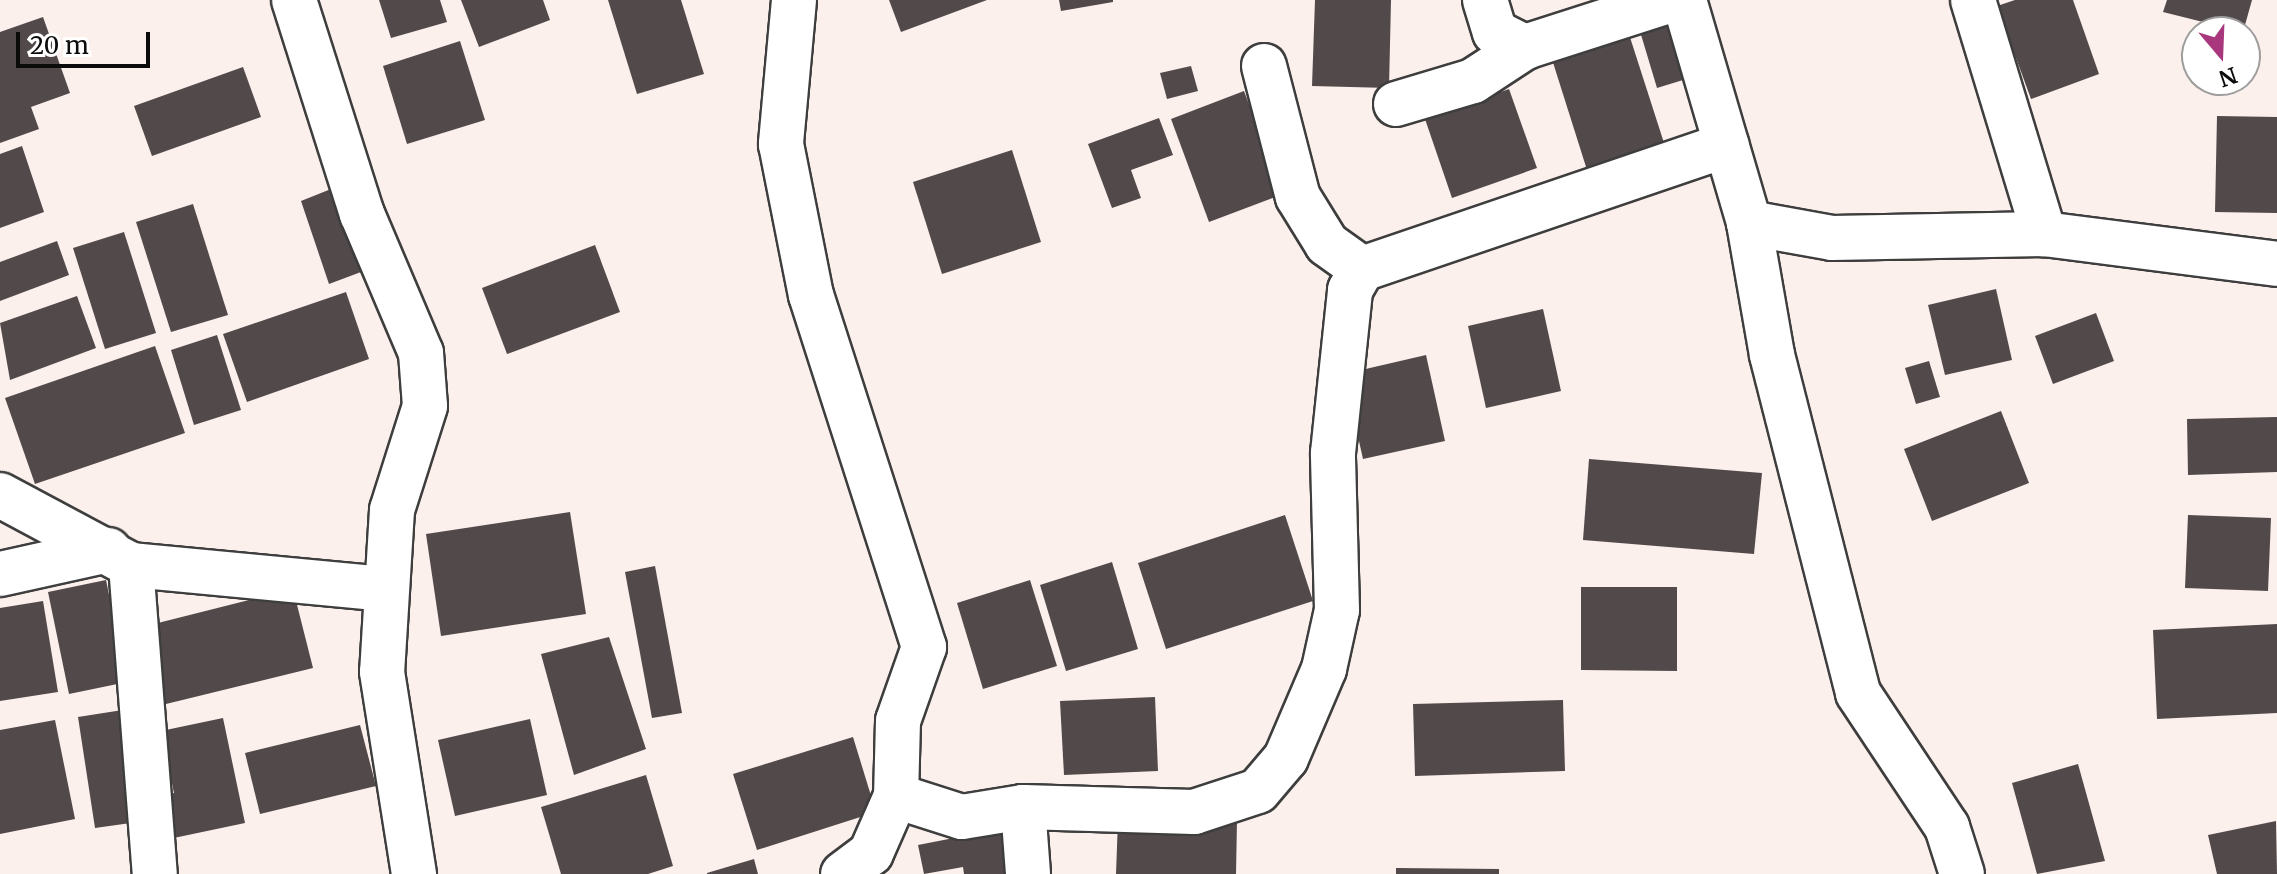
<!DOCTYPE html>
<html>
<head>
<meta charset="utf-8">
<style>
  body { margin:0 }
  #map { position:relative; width:2277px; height:874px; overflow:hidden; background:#fcf0ec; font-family:Merriweather,serif }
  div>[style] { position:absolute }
  .building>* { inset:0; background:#52494b }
  .roads { filter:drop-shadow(2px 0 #3e3e3e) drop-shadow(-2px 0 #3e3e3e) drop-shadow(0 2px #3e3e3e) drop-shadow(0 -2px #3e3e3e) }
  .street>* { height:44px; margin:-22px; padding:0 22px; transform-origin:22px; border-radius:22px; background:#fff }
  span { translate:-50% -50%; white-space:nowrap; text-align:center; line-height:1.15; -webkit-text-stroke:8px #fff; paint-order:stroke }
  .north { position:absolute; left:2181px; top:16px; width:80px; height:80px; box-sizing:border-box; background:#fff; border:2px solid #9d9d9d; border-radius:50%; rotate:161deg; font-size:22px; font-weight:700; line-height:32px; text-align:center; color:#0b0b0b }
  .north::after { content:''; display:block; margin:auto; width:28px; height:36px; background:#a8377d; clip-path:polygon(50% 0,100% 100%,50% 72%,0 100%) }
  .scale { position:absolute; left:16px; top:32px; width:134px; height:36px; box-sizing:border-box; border:4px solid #0b0b0b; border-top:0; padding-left:10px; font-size:24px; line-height:28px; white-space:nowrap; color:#0b0b0b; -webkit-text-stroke:6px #fff; paint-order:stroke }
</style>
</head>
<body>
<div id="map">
  <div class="building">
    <div style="clip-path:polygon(379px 0,440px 0,447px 22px,391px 38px)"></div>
    <div style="clip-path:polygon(461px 0,543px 0,550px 20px,479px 47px)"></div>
    <div style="clip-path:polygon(608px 0,681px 0,704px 74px,637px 94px)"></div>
    <div style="clip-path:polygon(889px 0,987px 0,901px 32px)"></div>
    <div style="clip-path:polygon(1059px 0,1113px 0,1113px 2px,1061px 11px)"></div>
    <div style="clip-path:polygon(1315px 0,1391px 0,1389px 88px,1312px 86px)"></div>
    <div style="clip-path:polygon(2015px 0,2073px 0,2099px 74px,2031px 99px,1997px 6px)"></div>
    <div style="clip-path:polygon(2167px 0,2252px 0,2243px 32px,2163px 12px)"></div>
    <div style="clip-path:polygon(1675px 6px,1696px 76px,1657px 88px,1636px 18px)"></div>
    <div style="clip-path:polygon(43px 17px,70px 93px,31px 107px,39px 129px,0 143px,0 32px)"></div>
    <div style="clip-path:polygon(1627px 28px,1665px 146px,1587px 170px,1550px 53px)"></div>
    <div style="clip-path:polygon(460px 41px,485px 120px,407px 144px,383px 66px)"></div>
    <div style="clip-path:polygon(1191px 66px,1198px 91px,1167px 99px,1160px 73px)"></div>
    <div style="clip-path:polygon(243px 67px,261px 117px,152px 156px,134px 106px)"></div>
    <div style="clip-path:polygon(1509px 89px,1537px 168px,1452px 198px,1425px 119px)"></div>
    <div style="clip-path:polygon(1244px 91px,1283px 194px,1209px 222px,1171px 119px)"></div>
    <div style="clip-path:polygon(2217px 116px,2277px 117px,2277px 213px,2215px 212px)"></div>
    <div style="clip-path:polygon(1159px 118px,1173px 155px,1131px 170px,1141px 198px,1112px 208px,1088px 144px)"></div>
    <div style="clip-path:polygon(22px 146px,44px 212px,0 228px,0 154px)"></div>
    <div style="clip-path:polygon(1012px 150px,1041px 242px,942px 274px,913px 182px)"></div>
    <div style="clip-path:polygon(331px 189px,361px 272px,329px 284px,301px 201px)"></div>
    <div style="clip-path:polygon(193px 204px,228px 315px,171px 332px,136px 222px)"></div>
    <div style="clip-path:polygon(124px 232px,156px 333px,105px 349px,73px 248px)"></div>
    <div style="clip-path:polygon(57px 241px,69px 275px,0 301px,0 262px)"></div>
    <div style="clip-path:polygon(595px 245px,620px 312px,507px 354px,482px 288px)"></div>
    <div style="clip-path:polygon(1996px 289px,2012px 360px,1945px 375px,1928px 305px)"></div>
    <div style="clip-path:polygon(346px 292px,369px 359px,247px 402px,223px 334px)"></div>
    <div style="clip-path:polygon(77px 296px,96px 348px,10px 380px,0 323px)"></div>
    <div style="clip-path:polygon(1543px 309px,1561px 391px,1486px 408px,1468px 326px)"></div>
    <div style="clip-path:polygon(2096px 313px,2114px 361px,2053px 384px,2035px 336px)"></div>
    <div style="clip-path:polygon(217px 335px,241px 410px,194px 425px,171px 350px)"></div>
    <div style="clip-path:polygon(155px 346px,185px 433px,35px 484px,5px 398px)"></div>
    <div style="clip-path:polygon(1426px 355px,1445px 441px,1363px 459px,1344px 374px)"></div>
    <div style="clip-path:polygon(1929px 361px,1940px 397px,1916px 404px,1905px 368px)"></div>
    <div style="clip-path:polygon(2001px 411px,2029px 483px,1932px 521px,1904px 449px)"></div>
    <div style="clip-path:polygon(2277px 417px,2277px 472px,2188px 475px,2187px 419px)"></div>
    <div style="clip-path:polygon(1589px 459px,1762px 473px,1754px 554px,1583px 540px)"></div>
    <div style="clip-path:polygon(570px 512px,586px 614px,441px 636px,426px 534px)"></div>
    <div style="clip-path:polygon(1285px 515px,1313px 601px,1166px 649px,1138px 563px)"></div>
    <div style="clip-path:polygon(2188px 515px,2271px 518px,2268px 591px,2185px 588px)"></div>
    <div style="clip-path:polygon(1112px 562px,1138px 649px,1066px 671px,1040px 585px)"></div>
    <div style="clip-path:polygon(655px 566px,682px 713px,652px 718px,625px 572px)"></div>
    <div style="clip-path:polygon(106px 580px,127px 682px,69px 694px,48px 592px)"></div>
    <div style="clip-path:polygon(1030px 580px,1057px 666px,983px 689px,957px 603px)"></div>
    <div style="clip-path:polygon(1581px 587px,1677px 587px,1677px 671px,1581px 670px)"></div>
    <div style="clip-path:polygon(293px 589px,313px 668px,166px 704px,146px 626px)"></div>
    <div style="clip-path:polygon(43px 601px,58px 692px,0 701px,0 608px)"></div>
    <div style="clip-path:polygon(2277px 624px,2277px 713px,2157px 719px,2153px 630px)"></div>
    <div style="clip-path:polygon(609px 637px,646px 749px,574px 775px,541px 654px)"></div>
    <div style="clip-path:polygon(1155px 697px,1158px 771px,1064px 775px,1060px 701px)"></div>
    <div style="clip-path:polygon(1563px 700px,1565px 771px,1415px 776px,1413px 704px)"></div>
    <div style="clip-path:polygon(129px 709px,145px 821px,95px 828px,78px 717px)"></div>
    <div style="clip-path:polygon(223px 718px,245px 823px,169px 839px,160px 796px,174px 793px,161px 731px)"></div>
    <div style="clip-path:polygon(530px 719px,547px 795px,455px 816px,438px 740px)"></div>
    <div style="clip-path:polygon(55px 720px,75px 819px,0 834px,0 730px)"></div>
    <div style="clip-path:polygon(360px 725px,376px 786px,260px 814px,245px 753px)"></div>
    <div style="clip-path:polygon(853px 737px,876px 812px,757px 850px,733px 774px)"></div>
    <div style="clip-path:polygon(2078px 764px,2105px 861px,2037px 874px,2012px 783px)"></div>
    <div style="clip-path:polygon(646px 775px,673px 866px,648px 874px,561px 874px,541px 807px)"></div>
    <div style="clip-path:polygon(1118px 819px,1237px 821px,1236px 874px,1116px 874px)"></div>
    <div style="clip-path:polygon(2276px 821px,2277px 874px,2217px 874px,2208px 835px)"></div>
    <div style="clip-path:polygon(1005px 828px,1014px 874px,964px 874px,963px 867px,924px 874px,918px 845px)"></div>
    <div style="clip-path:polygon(754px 859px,758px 874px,707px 874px,707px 873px)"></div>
    <div style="clip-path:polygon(1396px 868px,1499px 869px,1499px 874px,1396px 874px)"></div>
  </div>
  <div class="roads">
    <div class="street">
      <div style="left:294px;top:0;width:225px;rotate:72.4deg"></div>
      <div style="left:362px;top:214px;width:151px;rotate:67deg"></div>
      <div style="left:421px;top:353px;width:53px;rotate:85.7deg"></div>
      <div style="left:425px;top:406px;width:109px;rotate:107.6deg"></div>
      <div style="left:392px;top:510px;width:162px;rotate:93.5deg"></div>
      <div style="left:382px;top:672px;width:205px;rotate:81deg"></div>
      <div style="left:794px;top:0;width:145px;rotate:95.2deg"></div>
      <div style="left:781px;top:144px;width:154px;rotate:78.8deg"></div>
      <div style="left:811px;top:295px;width:370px;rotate:72.2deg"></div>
      <div style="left:924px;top:647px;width:78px;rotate:109.4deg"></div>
      <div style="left:898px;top:721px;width:75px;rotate:91.5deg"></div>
      <div style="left:896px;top:796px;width:62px;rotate:113.7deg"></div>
      <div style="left:871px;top:853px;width:35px;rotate:143deg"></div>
      <div style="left:1485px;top:0;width:34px;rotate:73deg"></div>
      <div style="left:1495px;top:32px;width:34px;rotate:27deg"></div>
      <div style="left:1684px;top:0;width:232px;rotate:73.7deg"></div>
      <div style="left:1749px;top:223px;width:134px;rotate:80.1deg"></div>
      <div style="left:1772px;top:355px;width:349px;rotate:75.7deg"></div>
      <div style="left:1858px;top:693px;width:161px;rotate:56.4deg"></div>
      <div style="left:1947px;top:827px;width:49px;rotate:72.3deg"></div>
      <div style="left:1973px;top:0;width:245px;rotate:73.1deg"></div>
      <div style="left:1264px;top:66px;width:135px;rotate:75.5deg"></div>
      <div style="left:1298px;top:197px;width:55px;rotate:58.3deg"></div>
      <div style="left:1327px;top:244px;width:43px;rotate:35.5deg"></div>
      <div style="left:1396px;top:104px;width:80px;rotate:-16.6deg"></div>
      <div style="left:1473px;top:81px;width:62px;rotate:-33.2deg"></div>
      <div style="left:1525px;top:47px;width:153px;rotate:-17.8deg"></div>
      <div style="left:1749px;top:223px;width:84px;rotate:10.2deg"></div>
      <div style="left:1832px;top:238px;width:212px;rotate:-1.1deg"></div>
      <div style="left:2044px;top:234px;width:235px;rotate:7.3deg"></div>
      <div style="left:0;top:495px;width:149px;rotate:28.1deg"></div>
      <div style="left:131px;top:565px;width:256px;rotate:5.4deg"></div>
      <div style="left:131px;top:565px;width:310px;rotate:85.6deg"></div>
      <div style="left:0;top:574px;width:111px;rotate:-12.5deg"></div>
      <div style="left:896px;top:796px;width:69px;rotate:17.7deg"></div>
      <div style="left:962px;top:817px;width:62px;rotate:-9.3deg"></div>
      <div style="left:1023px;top:807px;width:67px;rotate:85.7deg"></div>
      <div style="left:1023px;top:807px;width:171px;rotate:1.7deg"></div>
      <div style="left:1194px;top:812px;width:67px;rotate:-18.2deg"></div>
      <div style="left:1258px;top:791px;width:43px;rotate:-49.7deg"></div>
      <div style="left:1286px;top:758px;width:97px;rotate:-66.9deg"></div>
      <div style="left:1324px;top:669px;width:60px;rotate:-77.6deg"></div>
      <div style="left:1337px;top:610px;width:157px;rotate:-91.5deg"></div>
      <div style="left:1333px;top:453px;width:164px;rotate:-84deg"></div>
      <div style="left:1350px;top:290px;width:24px;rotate:-60deg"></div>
      <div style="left:1362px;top:269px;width:385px;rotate:-18.8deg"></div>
    </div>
  </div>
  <div class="north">N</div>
  <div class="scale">20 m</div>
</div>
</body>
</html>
